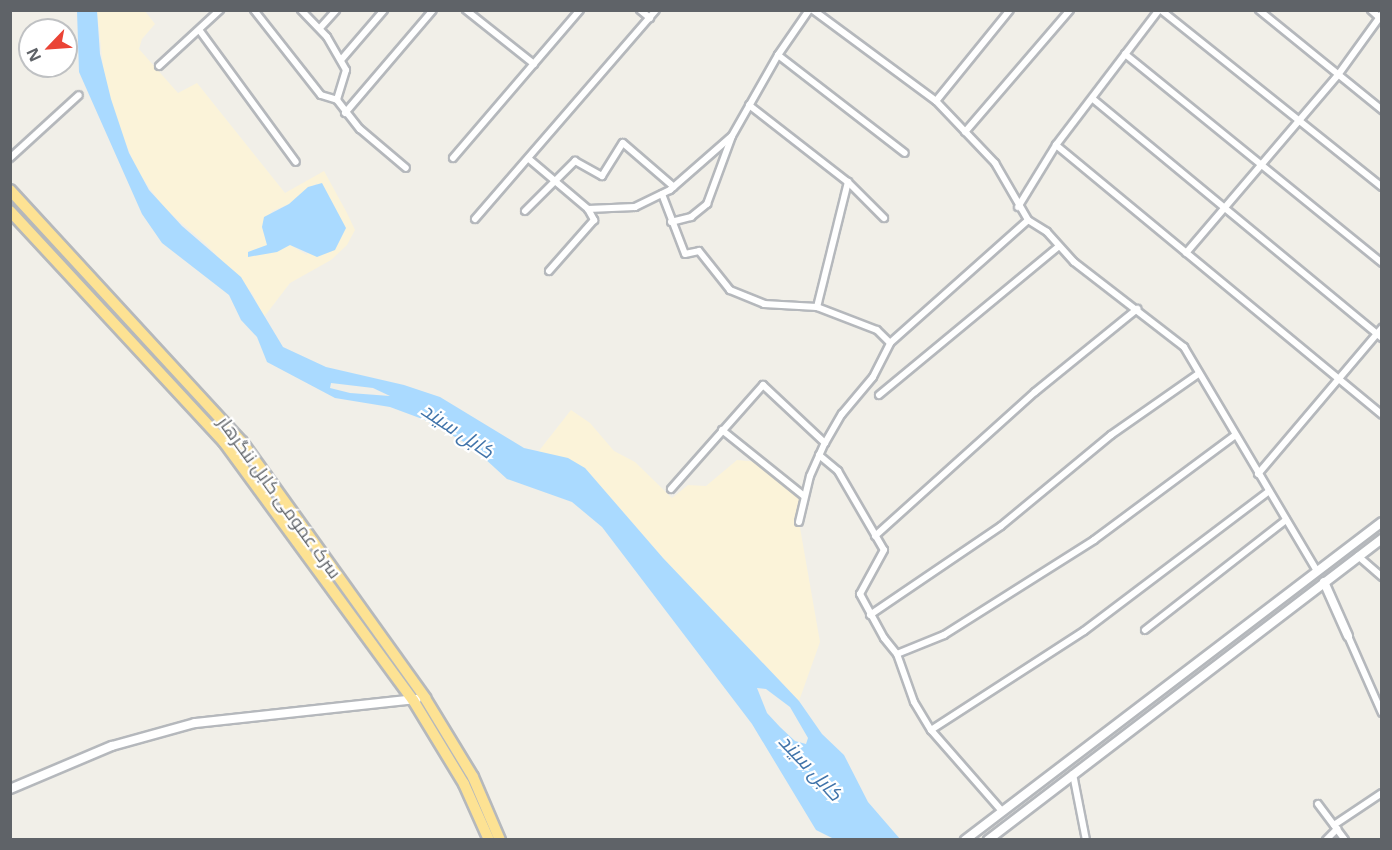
<!DOCTYPE html>
<html>
<head>
<meta charset="utf-8">
<style>
  body { margin:0 }
  #map { position:relative; width:1392px; height:850px; overflow:hidden; background:#f1efe8; font-family:"Noto Sans",Cairo,sans-serif }
  div>[style] { position:absolute }
  .sand>* { inset:0; background:#fbf3d9 }
  .water>* { inset:0; background:#aadaff }
  .roads { filter:drop-shadow(2px 0 #b5b8bc) drop-shadow(-2px 0 #b5b8bc) drop-shadow(0 2px #b5b8bc) drop-shadow(0 -2px #b5b8bc) }
  .street>* { height:6px; margin:-3px; padding:0 3px; transform-origin:3px; border-radius:3px; background:#fff }
  .secondary>* { height:8px; margin:-4px; padding:0 4px; transform-origin:4px; border-radius:4px; background:#fff }
  .highway>* { height:10px; margin:-5px; padding:0 5px; transform-origin:5px; border-radius:5px; background:#fde293 }
  span { translate:-50% -50%; white-space:nowrap; text-align:center; line-height:1.15; -webkit-text-stroke:4.5px #fff; paint-order:stroke }
  .street-label { font-size:18px; color:#5f6368 }
  .water-label { font-size:20px; color:#4174aa; font-style:italic }
  .frame { position:absolute; inset:0; border:12px solid #5f6368; pointer-events:none }
  .north { position:absolute; left:18px; top:18px; width:60px; height:60px; box-sizing:border-box; background:#fff; border:2px solid #bfc1c3; border-radius:50%; rotate:245deg; font-size:16px; font-weight:700; line-height:24px; text-align:center; color:#5f6368 }
  .north::after { content:''; display:block; margin:auto; width:21px; height:27px; background:#ea4335; clip-path:polygon(50% 0,100% 100%,50% 72%,0 100%) }
</style>
</head>
<body>
<div id="map">
  <div class="sand">
    <div style="clip-path:polygon(evenodd,97px 11px,145px 11px,155px 24px,142px 39px,139px 49px,178px 93px,197px 83px,285px 193px,324px 171px,347px 213px,355px 230px,347px 245px,331px 260px,290px 283px,264px 317px,252px 293px,205px 243px,164px 208px,138px 172px,118px 125px,104px 74px,97px 11px,317px 183px,307px 255px,290px 245px,267px 254px,248px 252px,267px 245px,262px 227px,272px 211px,289px 204px,317px 183px)"></div>
    <div style="clip-path:polygon(571px 410px,590px 423px,614px 451px,635px 462px,672px 498px,688px 485px,706px 486px,737px 460px,759px 462px,804px 496px,799px 522px,820px 642px,799px 701px,663px 558px,585px 468px,538px 452px)"></div>
  </div>
  <div class="water">
    <div style="clip-path:polygon(evenodd,77px 11px,97px 11px,100px 54px,111px 99px,129px 153px,149px 190px,182px 226px,241px 277px,283px 347px,326px 367px,404px 385px,440px 397px,524px 448px,568px 458px,585px 468px,663px 558px,799px 701px,822px 734px,844px 755px,868px 802px,900px 839px,834px 839px,816px 830px,752px 724px,602px 527px,572px 502px,507px 479px,471px 446px,425px 420px,390px 407px,335px 398px,267px 362px,257px 337px,241px 320px,229px 295px,162px 243px,142px 214px,79px 72px,77px 11px,331px 383px,373px 388px,390px 396px,350px 393px,330px 388px,331px 383px,77px 11px,757px 688px,766px 689px,790px 707px,808px 738px,806px 744px,795px 741px,780px 727px,767px 713px,757px 688px)"></div>
    <div style="clip-path:polygon(322px 183px,346px 228px,335px 250px,317px 257px,290px 245px,277px 252px,248px 257px,248px 252px,267px 245px,262px 227px,264px 217px,289px 204px,308px 187px)"></div>
  </div>
  <div class="roads">
    <div class="street">
      <div style="left:254px;top:10px;width:108px;rotate:51.8deg"></div>
      <div style="left:321px;top:95px;width:17px;rotate:17deg"></div>
      <div style="left:337px;top:100px;width:37px;rotate:52deg"></div>
      <div style="left:360px;top:129px;width:60px;rotate:40.3deg"></div>
      <div style="left:301px;top:10px;width:37px;rotate:46deg"></div>
      <div style="left:327px;top:37px;width:38px;rotate:60deg"></div>
      <div style="left:346px;top:70px;width:31px;rotate:107deg"></div>
      <div style="left:466px;top:10px;width:87px;rotate:38.5deg"></div>
      <div style="left:640px;top:10px;width:13px;rotate:39deg"></div>
      <div style="left:813px;top:10px;width:153px;rotate:36.5deg"></div>
      <div style="left:936px;top:101px;width:86px;rotate:46.4deg"></div>
      <div style="left:995px;top:163px;width:66px;rotate:59.9deg"></div>
      <div style="left:1028px;top:220px;width:22px;rotate:32deg"></div>
      <div style="left:1047px;top:232px;width:40px;rotate:48deg"></div>
      <div style="left:1074px;top:262px;width:139px;rotate:37.7deg"></div>
      <div style="left:1184px;top:347px;width:261px;rotate:59.3deg"></div>
      <div style="left:1161px;top:10px;width:283px;rotate:38.7deg"></div>
      <div style="left:1259px;top:10px;width:159px;rotate:39.1deg"></div>
      <div style="left:1371px;top:10px;width:13px;rotate:42deg"></div>
      <div style="left:320px;top:28px;width:24px;rotate:-48deg"></div>
      <div style="left:200px;top:31px;width:162px;rotate:53.8deg"></div>
      <div style="left:1125px;top:54px;width:331px;rotate:39.1deg"></div>
      <div style="left:778px;top:55px;width:160px;rotate:37.7deg"></div>
      <div style="left:341px;top:60px;width:66px;rotate:-49.3deg"></div>
      <div style="left:159px;top:66px;width:83px;rotate:-42.6deg"></div>
      <div style="left:1093px;top:99px;width:375px;rotate:39.6deg"></div>
      <div style="left:936px;top:101px;width:117px;rotate:-50.9deg"></div>
      <div style="left:749px;top:105px;width:125px;rotate:37.9deg"></div>
      <div style="left:848px;top:182px;width:51px;rotate:45deg"></div>
      <div style="left:345px;top:113px;width:135px;rotate:-49.5deg"></div>
      <div style="left:965px;top:132px;width:161px;rotate:-49.3deg"></div>
      <div style="left:1056px;top:145px;width:423px;rotate:39.6deg"></div>
      <div style="left:10px;top:158px;width:93px;rotate:-42.4deg"></div>
      <div style="left:453px;top:158px;width:195px;rotate:-49.4deg"></div>
      <div style="left:529px;top:159px;width:77px;rotate:40.3deg"></div>
      <div style="left:588px;top:209px;width:13px;rotate:61deg"></div>
      <div style="left:594px;top:220px;width:68px;rotate:131.4deg"></div>
      <div style="left:662px;top:194px;width:64px;rotate:69deg"></div>
      <div style="left:685px;top:254px;width:14px;rotate:-12deg"></div>
      <div style="left:699px;top:251px;width:50px;rotate:51.5deg"></div>
      <div style="left:730px;top:290px;width:37px;rotate:22deg"></div>
      <div style="left:764px;top:304px;width:53px;rotate:3.2deg"></div>
      <div style="left:817px;top:307px;width:64px;rotate:21deg"></div>
      <div style="left:877px;top:330px;width:18px;rotate:45deg"></div>
      <div style="left:1018px;top:207px;width:73px;rotate:-58.5deg"></div>
      <div style="left:1056px;top:145px;width:170px;rotate:-52.7deg"></div>
      <div style="left:588px;top:209px;width:47px;rotate:-2.4deg"></div>
      <div style="left:635px;top:207px;width:39px;rotate:-26deg"></div>
      <div style="left:670px;top:190px;width:82px;rotate:-41.1deg"></div>
      <div style="left:525px;top:211px;width:71px;rotate:-45deg"></div>
      <div style="left:575px;top:161px;width:31px;rotate:29deg"></div>
      <div style="left:602px;top:176px;width:39px;rotate:-58deg"></div>
      <div style="left:623px;top:143px;width:67px;rotate:40.8deg"></div>
      <div style="left:475px;top:219px;width:276px;rotate:-49.1deg"></div>
      <div style="left:671px;top:222px;width:21px;rotate:-14deg"></div>
      <div style="left:691px;top:217px;width:21px;rotate:-39deg"></div>
      <div style="left:707px;top:204px;width:72px;rotate:-69.8deg"></div>
      <div style="left:732px;top:136px;width:93px;rotate:-60.4deg"></div>
      <div style="left:778px;top:55px;width:55px;rotate:-55.4deg"></div>
      <div style="left:1186px;top:253px;width:234px;rotate:-49.5deg"></div>
      <div style="left:1338px;top:75px;width:75px;rotate:-54.2deg"></div>
      <div style="left:817px;top:307px;width:129px;rotate:-76.1deg"></div>
      <div style="left:879px;top:395px;width:231px;rotate:-39.6deg"></div>
      <div style="left:722px;top:430px;width:105px;rotate:38.8deg"></div>
      <div style="left:819px;top:455px;width:25px;rotate:40deg"></div>
      <div style="left:838px;top:471px;width:91px;rotate:59.8deg"></div>
      <div style="left:884px;top:550px;width:50px;rotate:118.6deg"></div>
      <div style="left:860px;top:594px;width:50px;rotate:61.4deg"></div>
      <div style="left:884px;top:638px;width:21px;rotate:51deg"></div>
      <div style="left:897px;top:654px;width:51px;rotate:70.5deg"></div>
      <div style="left:914px;top:702px;width:33px;rotate:59deg"></div>
      <div style="left:931px;top:730px;width:108px;rotate:48.8deg"></div>
      <div style="left:1258px;top:474px;width:192px;rotate:-49.7deg"></div>
      <div style="left:671px;top:489px;width:139px;rotate:-48.5deg"></div>
      <div style="left:763px;top:385px;width:85px;rotate:43.1deg"></div>
      <div style="left:799px;top:522px;width:47px;rotate:-76.6deg"></div>
      <div style="left:810px;top:476px;width:36px;rotate:-66deg"></div>
      <div style="left:825px;top:443px;width:34px;rotate:-60deg"></div>
      <div style="left:842px;top:414px;width:48px;rotate:-50deg"></div>
      <div style="left:873px;top:377px;width:38px;rotate:-63deg"></div>
      <div style="left:890px;top:343px;width:185px;rotate:-41.7deg"></div>
      <div style="left:875px;top:536px;width:215px;rotate:-42deg"></div>
      <div style="left:1035px;top:392px;width:132px;rotate:-39.1deg"></div>
      <div style="left:1358px;top:556px;width:32px;rotate:41deg"></div>
      <div style="left:870px;top:615px;width:158px;rotate:-34.2deg"></div>
      <div style="left:1001px;top:526px;width:143px;rotate:-39.6deg"></div>
      <div style="left:1111px;top:435px;width:106px;rotate:-35deg"></div>
      <div style="left:1145px;top:630px;width:179px;rotate:-38deg"></div>
      <div style="left:1348px;top:636px;width:84px;rotate:66.2deg"></div>
      <div style="left:897px;top:654px;width:51px;rotate:-22deg"></div>
      <div style="left:944px;top:635px;width:178px;rotate:-32.3deg"></div>
      <div style="left:1094px;top:540px;width:174px;rotate:-36.6deg"></div>
      <div style="left:931px;top:730px;width:182px;rotate:-32.9deg"></div>
      <div style="left:1084px;top:631px;width:232px;rotate:-37.1deg"></div>
      <div style="left:1073px;top:774px;width:67px;rotate:78.9deg"></div>
      <div style="left:1318px;top:804px;width:45px;rotate:53.1deg"></div>
      <div style="left:1334px;top:825px;width:58px;rotate:-33.7deg"></div>
      <div style="left:1326px;top:840px;width:16px;rotate:-45deg"></div>
    </div>
    <div class="secondary">
      <div style="left:1324px;top:582px;width:59px;rotate:66deg"></div>
      <div style="left:10px;top:789px;width:111px;rotate:-22.9deg"></div>
      <div style="left:112px;top:746px;width:86px;rotate:-15.5deg"></div>
      <div style="left:195px;top:723px;width:223px;rotate:-6.2deg"></div>
      <div style="left:965px;top:840px;width:524px;rotate:-37.33deg"></div>
      <div style="left:988px;top:840px;width:496px;rotate:-37.4deg"></div>
    </div>
    <div class="highway">
      <div style="left:10px;top:190px;width:343px;rotate:47.4deg"></div>
      <div style="left:242px;top:442px;width:315px;rotate:54.4deg"></div>
      <div style="left:425px;top:698px;width:92px;rotate:58.7deg"></div>
      <div style="left:473px;top:777px;width:69px;rotate:66.8deg"></div>
      <div style="left:10px;top:211px;width:315px;rotate:47.2deg"></div>
      <div style="left:224px;top:442px;width:320px;rotate:53.8deg"></div>
      <div style="left:413px;top:700px;width:98px;rotate:58.7deg"></div>
      <div style="left:464px;top:784px;width:61px;rotate:65.9deg"></div>
    </div>
  </div>
  <div class="street-label">
    <span style="left:280px;top:497px;rotate:54deg">سرک عمومی کابل ننگرهار</span>
  </div>
  <div class="water-label">
    <span style="left:458px;top:430px;rotate:34deg">کابل سيند</span>
    <span style="left:811px;top:767px;rotate:47deg">کابل سيند</span>
  </div>
  <div class="frame"></div>
  <div class="north">N</div>
</div>
</body>
</html>
